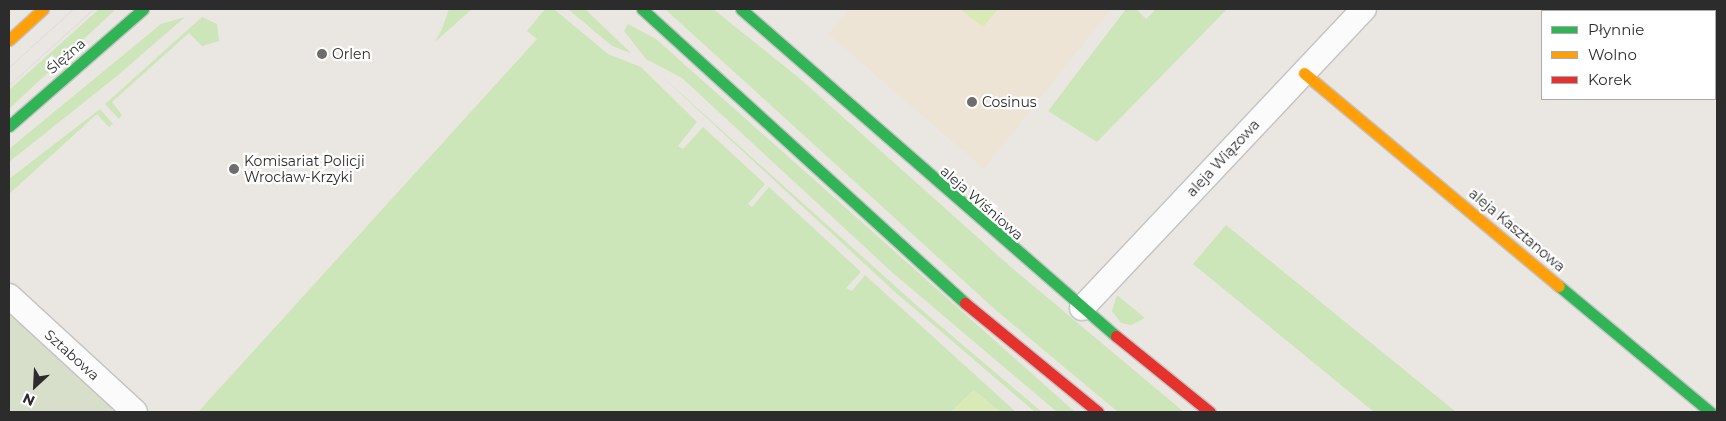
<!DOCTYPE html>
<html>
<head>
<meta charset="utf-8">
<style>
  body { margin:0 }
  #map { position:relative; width:1726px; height:421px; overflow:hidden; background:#eae6e2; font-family:Montserrat,sans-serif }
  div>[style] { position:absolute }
  .education>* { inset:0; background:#ede4d6 }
  .green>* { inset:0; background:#cde6b9 }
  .cemetery>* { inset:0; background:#d7dec9 }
  .pitch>* { inset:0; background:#daeab7 }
  .roads { filter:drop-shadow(1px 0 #c4c3c3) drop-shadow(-1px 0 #c4c3c3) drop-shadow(0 1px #c4c3c3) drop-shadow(0 -1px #c4c3c3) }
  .street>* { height:24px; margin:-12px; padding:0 12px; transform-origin:12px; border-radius:12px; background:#fcfbfb }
  .fast>* { height:11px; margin:-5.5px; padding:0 5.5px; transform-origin:5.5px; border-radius:5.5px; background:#30b455 }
  .slow>* { height:11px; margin:-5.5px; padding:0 5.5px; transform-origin:5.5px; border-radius:5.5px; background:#ff9f0a }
  .jam>* { height:11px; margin:-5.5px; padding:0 5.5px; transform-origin:5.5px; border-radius:5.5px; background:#e5322d }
  .tram>* { height:1px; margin:-0.5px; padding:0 0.5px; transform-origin:0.5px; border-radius:0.5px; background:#dededf }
  .dots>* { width:14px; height:14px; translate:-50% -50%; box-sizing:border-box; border:2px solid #fff; border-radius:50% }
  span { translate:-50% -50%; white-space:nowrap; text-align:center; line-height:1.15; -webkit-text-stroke:4.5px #fff; paint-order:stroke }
  .poi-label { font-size:14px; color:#2c2c2c }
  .left { translate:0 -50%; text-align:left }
  .street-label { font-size:14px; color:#2c2c2c }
  .frame { position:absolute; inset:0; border:10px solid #2c2c2c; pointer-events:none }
  .legend { position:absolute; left:1541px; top:10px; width:175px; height:90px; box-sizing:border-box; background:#fff; border:1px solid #ababab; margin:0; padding:6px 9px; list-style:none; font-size:15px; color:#2c2c2c }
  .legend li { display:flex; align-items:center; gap:10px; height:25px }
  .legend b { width:25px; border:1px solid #ababab }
  .north { position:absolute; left:10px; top:361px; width:50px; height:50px; -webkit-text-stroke:4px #fff; paint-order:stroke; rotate:205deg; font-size:14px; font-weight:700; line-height:20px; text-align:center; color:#2c2c2c }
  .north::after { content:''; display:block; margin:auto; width:18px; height:22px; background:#2c2c2c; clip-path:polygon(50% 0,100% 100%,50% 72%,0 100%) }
</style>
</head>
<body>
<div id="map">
  <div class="education">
    <div style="clip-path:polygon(849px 9px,1111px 9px,984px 169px,828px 34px)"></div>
  </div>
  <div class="green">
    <div style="clip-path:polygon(99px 9px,116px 9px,9px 109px,9px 90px)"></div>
    <div style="clip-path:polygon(449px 9px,472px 9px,435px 42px,442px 29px)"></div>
    <div style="clip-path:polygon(545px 9px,554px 9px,608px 54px,641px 67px,697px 122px,678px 146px,683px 149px,703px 127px,765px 184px,748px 204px,752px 207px,769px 187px,861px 272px,846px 288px,852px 291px,865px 275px,1016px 412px,1000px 412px,974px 390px,951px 412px,198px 412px,537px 39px,527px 31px)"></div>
    <div style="clip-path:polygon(568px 9px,585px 9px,631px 53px,612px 46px)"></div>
    <div style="clip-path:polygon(665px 9px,713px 9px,798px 77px,1012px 268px,1184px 412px,1118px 412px,998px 312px)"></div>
    <div style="clip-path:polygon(1126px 9px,1136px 9px,1146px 19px,1156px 9px,1227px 9px,1097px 142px,1048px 111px)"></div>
    <div style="clip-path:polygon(185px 17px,117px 76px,9px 162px,9px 149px,161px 24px)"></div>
    <div style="clip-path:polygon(202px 17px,217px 24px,219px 41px,202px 46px,189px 33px,112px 102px,122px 115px,119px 119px,105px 104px)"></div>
    <div style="clip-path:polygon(628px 24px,656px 39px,1075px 412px,1057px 412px,894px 274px,682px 78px,646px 59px,624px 31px)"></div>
    <div style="clip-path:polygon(657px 72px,924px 312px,1042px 412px,1035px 412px,895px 292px)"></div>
    <div style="clip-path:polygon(100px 109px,113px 124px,109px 127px,97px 114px,9px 194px,9px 179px)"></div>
    <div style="clip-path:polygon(1226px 225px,1456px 412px,1374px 412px,1193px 264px)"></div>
    <div style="clip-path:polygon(1117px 295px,1145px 318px,1131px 325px,1121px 323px,1112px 311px)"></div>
  </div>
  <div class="cemetery">
    <div style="clip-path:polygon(9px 309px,122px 412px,9px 412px)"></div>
  </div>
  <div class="pitch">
    <div style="clip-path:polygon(960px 9px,998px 9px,983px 27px)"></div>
    <div style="clip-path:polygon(974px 390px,1000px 412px,951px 412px)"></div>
  </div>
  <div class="roads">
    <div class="street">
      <div style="left:9px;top:296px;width:171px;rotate:42.6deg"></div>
      <div style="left:1082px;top:308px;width:411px;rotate:-46.7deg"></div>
    </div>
    <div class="fast">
      <div style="left:642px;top:9px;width:437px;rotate:42.3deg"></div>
      <div style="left:741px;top:9px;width:498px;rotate:41.1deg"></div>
      <div style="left:9px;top:126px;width:178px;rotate:-41.1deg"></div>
      <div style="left:1559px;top:286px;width:197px;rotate:39.8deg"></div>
    </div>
    <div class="slow">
      <div style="left:9px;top:40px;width:46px;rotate:-42.4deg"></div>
      <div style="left:1304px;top:73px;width:332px;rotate:39.9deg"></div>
    </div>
    <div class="jam">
      <div style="left:965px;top:303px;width:172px;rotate:39.3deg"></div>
      <div style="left:1116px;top:336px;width:121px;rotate:39deg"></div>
    </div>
  </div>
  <div class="tram">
    <div style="left:9px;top:67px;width:86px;rotate:-42.2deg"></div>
    <div style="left:9px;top:85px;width:113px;rotate:-42.1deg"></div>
  </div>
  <div class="dots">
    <div style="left:322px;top:54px;background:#6e6d6c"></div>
    <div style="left:972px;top:102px;background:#6e6d6c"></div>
    <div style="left:234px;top:169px;background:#6e6d6c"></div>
  </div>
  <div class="poi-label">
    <span class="left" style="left:332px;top:54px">Orlen</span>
    <span class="left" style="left:982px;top:102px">Cosinus</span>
    <span class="left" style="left:244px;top:169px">Komisariat Policji<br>Wrocław-Krzyki</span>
  </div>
  <div class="street-label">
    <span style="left:66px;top:56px;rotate:-41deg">Ślężna</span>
    <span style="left:1223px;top:158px;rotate:-47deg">aleja Wiązowa</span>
    <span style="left:982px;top:203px;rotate:41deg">aleja Wiśniowa</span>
    <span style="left:1517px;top:230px;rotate:40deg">aleja Kasztanowa</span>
    <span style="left:72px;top:355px;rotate:42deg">Sztabowa</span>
  </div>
  <div class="frame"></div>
  <ul class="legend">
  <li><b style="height:6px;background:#30b455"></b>Płynnie</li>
  <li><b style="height:6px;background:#ff9f0a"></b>Wolno</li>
  <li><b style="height:6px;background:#e5322d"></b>Korek</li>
  </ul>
  <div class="north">N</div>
</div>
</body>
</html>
